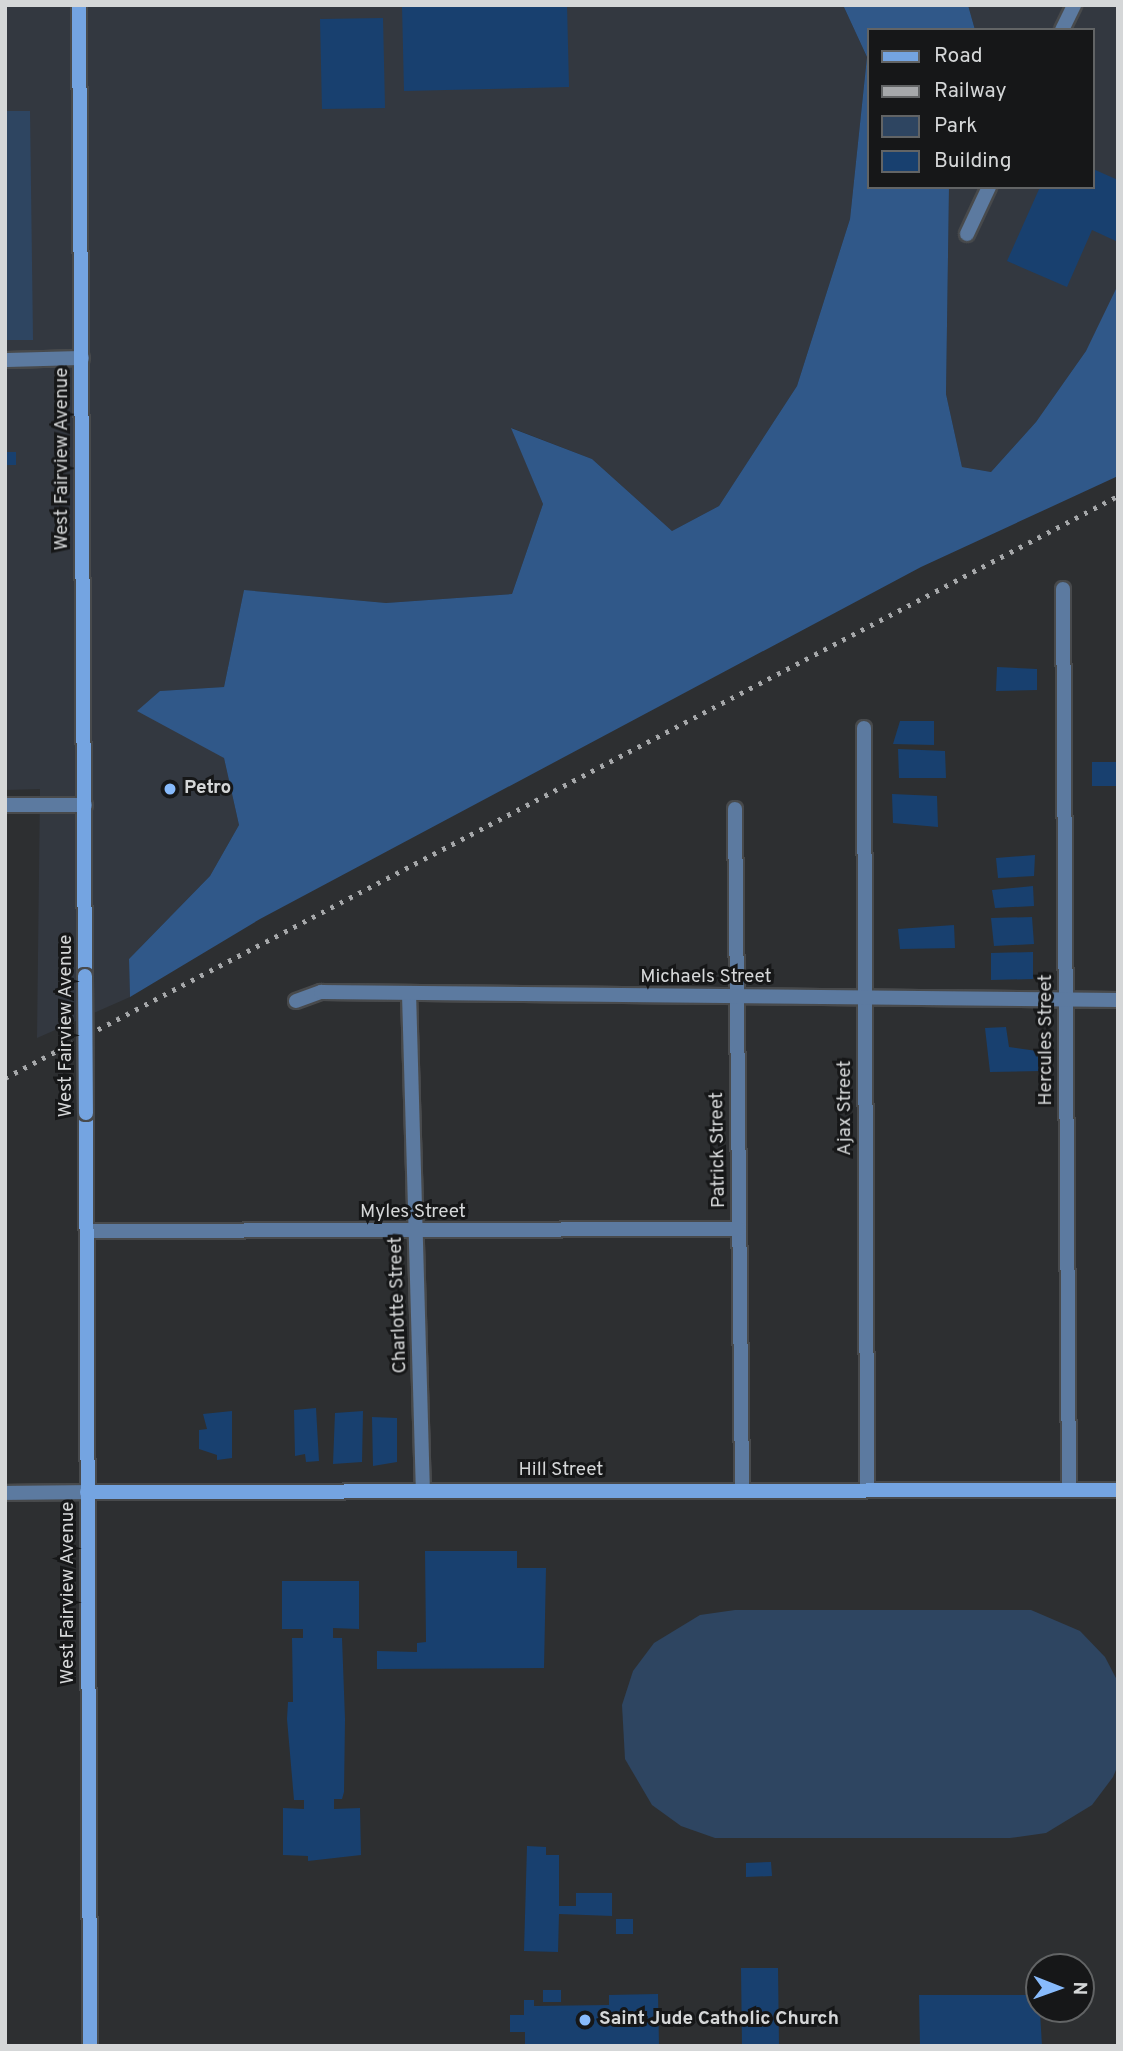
<!DOCTYPE html>
<html>
<head>
<meta charset="utf-8">
<style>
  body { margin:0 }
  #map { position:relative; width:1123px; height:2051px; overflow:hidden; background:#2d2f31; font-family:Overpass,sans-serif }
  div>[style] { position:absolute }
  .built>* { inset:0; background:#333840 }
  .green>* { inset:0; background:#2e4561 }
  .forest>* { inset:0; background:#305889 }
  .building>* { inset:0; background:#18406f }
  .roads { filter:drop-shadow(2px 0 #484a4c) drop-shadow(-2px 0 #484a4c) drop-shadow(0 2px #484a4c) drop-shadow(0 -2px #484a4c) }
  .street>* { height:14px; margin:-7px; padding:0 7px; transform-origin:7px; border-radius:7px; background:#5c7aa0 }
  .secondary>* { height:14px; margin:-7px; padding:0 7px; transform-origin:7px; border-radius:7px; background:#74a4e1 }
  .rail>* { height:5px; margin-top:-2.5px; transform-origin:0; background:repeating-linear-gradient(90deg,#a6a8aa 0 3.5px,transparent 0 10.5px) }
  .bridges { filter:drop-shadow(2px 0 #484a4c) drop-shadow(-2px 0 #484a4c) drop-shadow(0 2px #484a4c) drop-shadow(0 -2px #484a4c) }
  .secondary-bridge>* { height:14px; margin:-7px; padding:0 7px; transform-origin:7px; border-radius:7px; background:#74a4e1 }
  .dots>* { width:19px; height:19px; translate:-50% -50%; box-sizing:border-box; border:4px solid #161718; border-radius:50% }
  span { translate:-50% -50%; white-space:nowrap; text-align:center; line-height:1.15; -webkit-text-stroke:6px #161718; paint-order:stroke }
  .street-label { font-size:19px; color:#d5d7d8 }
  .poi-label { font-size:19px; color:#d5d7d8; font-weight:700 }
  .left { translate:0 -50%; text-align:left }
  .frame { position:absolute; inset:0; border:7px solid #d5d7d8; pointer-events:none }
  .legend { position:absolute; left:867px; top:28px; width:228px; height:161px; box-sizing:border-box; background:#161718; border:2px solid #626465; margin:0; padding:9px 12px; list-style:none; font-size:21px; color:#d5d7d8 }
  .legend li { display:flex; align-items:center; gap:14px; height:35px }
  .legend b { width:35px; border:2px solid #626465 }
  .north { position:absolute; left:1025px; top:1953px; width:70px; height:70px; box-sizing:border-box; background:#161718; border:2px solid #626465; border-radius:50%; rotate:91deg; font-size:19px; font-weight:700; line-height:28px; text-align:center; color:#d5d7d8 }
  .north::after { content:''; display:block; margin:auto; width:24px; height:32px; background:#88bbfc; clip-path:polygon(50% 0,100% 100%,50% 72%,0 100%) }
</style>
</head>
<body>
<div id="map">
  <div class="built">
    <div style="clip-path:polygon(5px 5px,843px 5px,867px 57px,850px 219px,797px 386px,719px 506px,672px 531px,592px 459px,512px 428px,543px 504px,512px 594px,386px 603px,244px 590px,224px 687px,160px 691px,224px 758px,239px 825px,210px 876px,129px 959px,130px 997px,37px 1038px,40px 789px,5px 790px)"></div>
    <div style="clip-path:polygon(968px 5px,1118px 5px,1118px 289px,1086px 351px,1036px 422px,991px 472px,962px 467px,946px 394px,949px 187px,1093px 187px,1093px 30px,975px 30px)"></div>
  </div>
  <div class="green">
    <div style="clip-path:polygon(5px 111px,30px 111px,33px 340px,5px 340px)"></div>
    <div style="clip-path:polygon(1031px 1610px,1080px 1631px,1105px 1657px,1118px 1682px,1118px 1765px,1113px 1777px,1092px 1805px,1046px 1833px,1010px 1838px,715px 1838px,681px 1826px,652px 1805px,625px 1759px,622px 1705px,633px 1671px,654px 1643px,700px 1615px,735px 1610px)"></div>
  </div>
  <div class="forest">
    <div style="clip-path:polygon(843px 5px,968px 5px,975px 30px,869px 30px,869px 187px,949px 187px,946px 394px,962px 467px,991px 472px,1036px 422px,1086px 351px,1116px 289px,1118px 476px,921px 567px,260px 919px,130px 997px,129px 959px,210px 876px,239px 825px,224px 758px,137px 711px,160px 691px,224px 687px,244px 590px,386px 603px,512px 594px,543px 504px,511px 428px,592px 459px,672px 531px,719px 506px,797px 386px,850px 219px,867px 57px)"></div>
  </div>
  <div class="building">
    <div style="clip-path:polygon(402px 5px,567px 5px,569px 87px,404px 91px)"></div>
    <div style="clip-path:polygon(383px 18px,385px 108px,322px 109px,320px 19px)"></div>
    <div style="clip-path:polygon(1093px 169px,1118px 180px,1118px 242px,1092px 230px,1067px 287px,1007px 261px,1040px 187px,1093px 187px)"></div>
    <div style="clip-path:polygon(5px 452px,16px 452px,16px 465px,5px 465px)"></div>
    <div style="clip-path:polygon(997px 667px,1037px 669px,1037px 690px,996px 691px)"></div>
    <div style="clip-path:polygon(900px 721px,934px 721px,934px 745px,893px 744px)"></div>
    <div style="clip-path:polygon(898px 749px,945px 751px,946px 778px,899px 778px)"></div>
    <div style="clip-path:polygon(1092px 762px,1118px 762px,1118px 786px,1092px 786px)"></div>
    <div style="clip-path:polygon(892px 794px,937px 796px,938px 827px,893px 823px)"></div>
    <div style="clip-path:polygon(1035px 855px,1034px 876px,998px 878px,996px 858px)"></div>
    <div style="clip-path:polygon(1033px 886px,1034px 906px,995px 908px,992px 890px)"></div>
    <div style="clip-path:polygon(1032px 917px,1034px 944px,994px 946px,991px 918px)"></div>
    <div style="clip-path:polygon(954px 925px,955px 948px,900px 949px,898px 929px)"></div>
    <div style="clip-path:polygon(1033px 952px,1033px 979px,991px 980px,991px 953px)"></div>
    <div style="clip-path:polygon(1006px 1027px,1009px 1047px,1037px 1051px,1040px 1071px,990px 1072px,985px 1028px)"></div>
    <div style="clip-path:polygon(316px 1408px,319px 1461px,306px 1462px,305px 1454px,295px 1456px,294px 1410px)"></div>
    <div style="clip-path:polygon(232px 1411px,232px 1458px,217px 1460px,217px 1455px,199px 1449px,199px 1430px,207px 1429px,203px 1414px)"></div>
    <div style="clip-path:polygon(363px 1411px,362px 1462px,333px 1464px,335px 1413px)"></div>
    <div style="clip-path:polygon(372px 1417px,397px 1418px,397px 1462px,373px 1466px)"></div>
    <div style="clip-path:polygon(425px 1551px,517px 1551px,517px 1568px,546px 1568px,544px 1668px,377px 1669px,377px 1651px,417px 1652px,417px 1643px,426px 1642px)"></div>
    <div style="clip-path:polygon(282px 1581px,359px 1581px,359px 1629px,333px 1628px,333px 1638px,342px 1638px,345px 1719px,344px 1792px,342px 1799px,334px 1799px,334px 1809px,360px 1808px,361px 1855px,308px 1861px,308px 1856px,283px 1855px,283px 1808px,304px 1809px,304px 1800px,294px 1800px,287px 1719px,288px 1702px,293px 1702px,292px 1638px,303px 1638px,303px 1629px,282px 1629px)"></div>
    <div style="clip-path:polygon(527px 1846px,546px 1847px,546px 1855px,559px 1855px,559px 1906px,576px 1906px,576px 1893px,612px 1893px,612px 1916px,559px 1914px,558px 1952px,524px 1951px)"></div>
    <div style="clip-path:polygon(771px 1862px,772px 1876px,746px 1877px,746px 1863px)"></div>
    <div style="clip-path:polygon(616px 1919px,633px 1919px,633px 1934px,616px 1934px)"></div>
    <div style="clip-path:polygon(741px 1968px,778px 1968px,779px 2046px,742px 2046px)"></div>
    <div style="clip-path:polygon(543px 1990px,561px 1990px,561px 2002px,543px 2002px)"></div>
    <div style="clip-path:polygon(658px 1994px,659px 2046px,525px 2046px,525px 2032px,510px 2032px,510px 2015px,524px 2015px,524px 2000px,534px 2000px,534px 2006px,609px 2005px,609px 1995px)"></div>
    <div style="clip-path:polygon(919px 1995px,1039px 1995px,1042px 2046px,920px 2046px)"></div>
  </div>
  <div class="roads">
    <div class="street">
      <div style="left:1062px;top:30px;width:28px;rotate:-64deg"></div>
      <div style="left:967px;top:234px;width:52px;rotate:-64.9deg"></div>
      <div style="left:5px;top:360px;width:77px;rotate:-1.5deg"></div>
      <div style="left:1063px;top:589px;width:901px;rotate:89.62deg"></div>
      <div style="left:864px;top:728px;width:760px;rotate:89.77deg"></div>
      <div style="left:5px;top:805px;width:80px"></div>
      <div style="left:735px;top:809px;width:681px;rotate:89.41deg"></div>
      <div style="left:409px;top:993px;width:498px;rotate:88.4deg"></div>
      <div style="left:296px;top:1001px;width:27px;rotate:-20deg"></div>
      <div style="left:321px;top:992px;width:797px;rotate:0.58deg"></div>
      <div style="left:87px;top:1231px;width:652px;rotate:-0.18deg"></div>
      <div style="left:5px;top:1493px;width:82px;rotate:-0.7deg"></div>
    </div>
    <div class="secondary">
      <div style="left:79px;top:5px;width:971px;rotate:89.65deg"></div>
      <div style="left:86px;top:1113px;width:933px;rotate:89.75deg"></div>
      <div style="left:87px;top:1492px;width:1031px;rotate:-0.11deg"></div>
    </div>
  </div>
  <div class="rail">
    <div style="left:5px;top:1078px;width:1256px;rotate:-27.61deg"></div>
  </div>
  <div class="bridges">
    <div class="secondary-bridge">
      <div style="left:85px;top:976px;width:137px;rotate:89.6deg"></div>
    </div>
  </div>
  <div class="dots">
    <div style="left:170px;top:789px;background:#88bbfc"></div>
    <div style="left:585px;top:2020px;background:#88bbfc"></div>
  </div>
  <div class="street-label">
    <span style="left:63px;top:459px;rotate:-90deg">West Fairview Avenue</span>
    <span style="left:706px;top:978px">Michaels Street</span>
    <span style="left:67px;top:1026px;rotate:-90deg">West Fairview Avenue</span>
    <span style="left:1047px;top:1040px;rotate:-90deg">Hercules Street</span>
    <span style="left:846px;top:1108px;rotate:-90deg">Ajax Street</span>
    <span style="left:719px;top:1150px;rotate:-91deg">Patrick Street</span>
    <span style="left:413px;top:1213px">Myles Street</span>
    <span style="left:399px;top:1305px;rotate:-92deg">Charlotte Street</span>
    <span style="left:561px;top:1471px">Hill Street</span>
    <span style="left:69px;top:1593px;rotate:-90deg">West Fairview Avenue</span>
  </div>
  <div class="poi-label">
    <span class="left" style="left:184px;top:789px">Petro</span>
    <span class="left" style="left:599px;top:2020px">Saint Jude Catholic Church</span>
  </div>
  <div class="frame"></div>
  <ul class="legend">
  <li><b style="height:9px;background:#74a4e1"></b>Road</li>
  <li><b style="height:9px;background:#a6a8aa"></b>Railway</li>
  <li><b style="height:19px;background:#2e4561"></b>Park</li>
  <li><b style="height:19px;background:#18406f"></b>Building</li>
  </ul>
  <div class="north">N</div>
</div>
</body>
</html>
